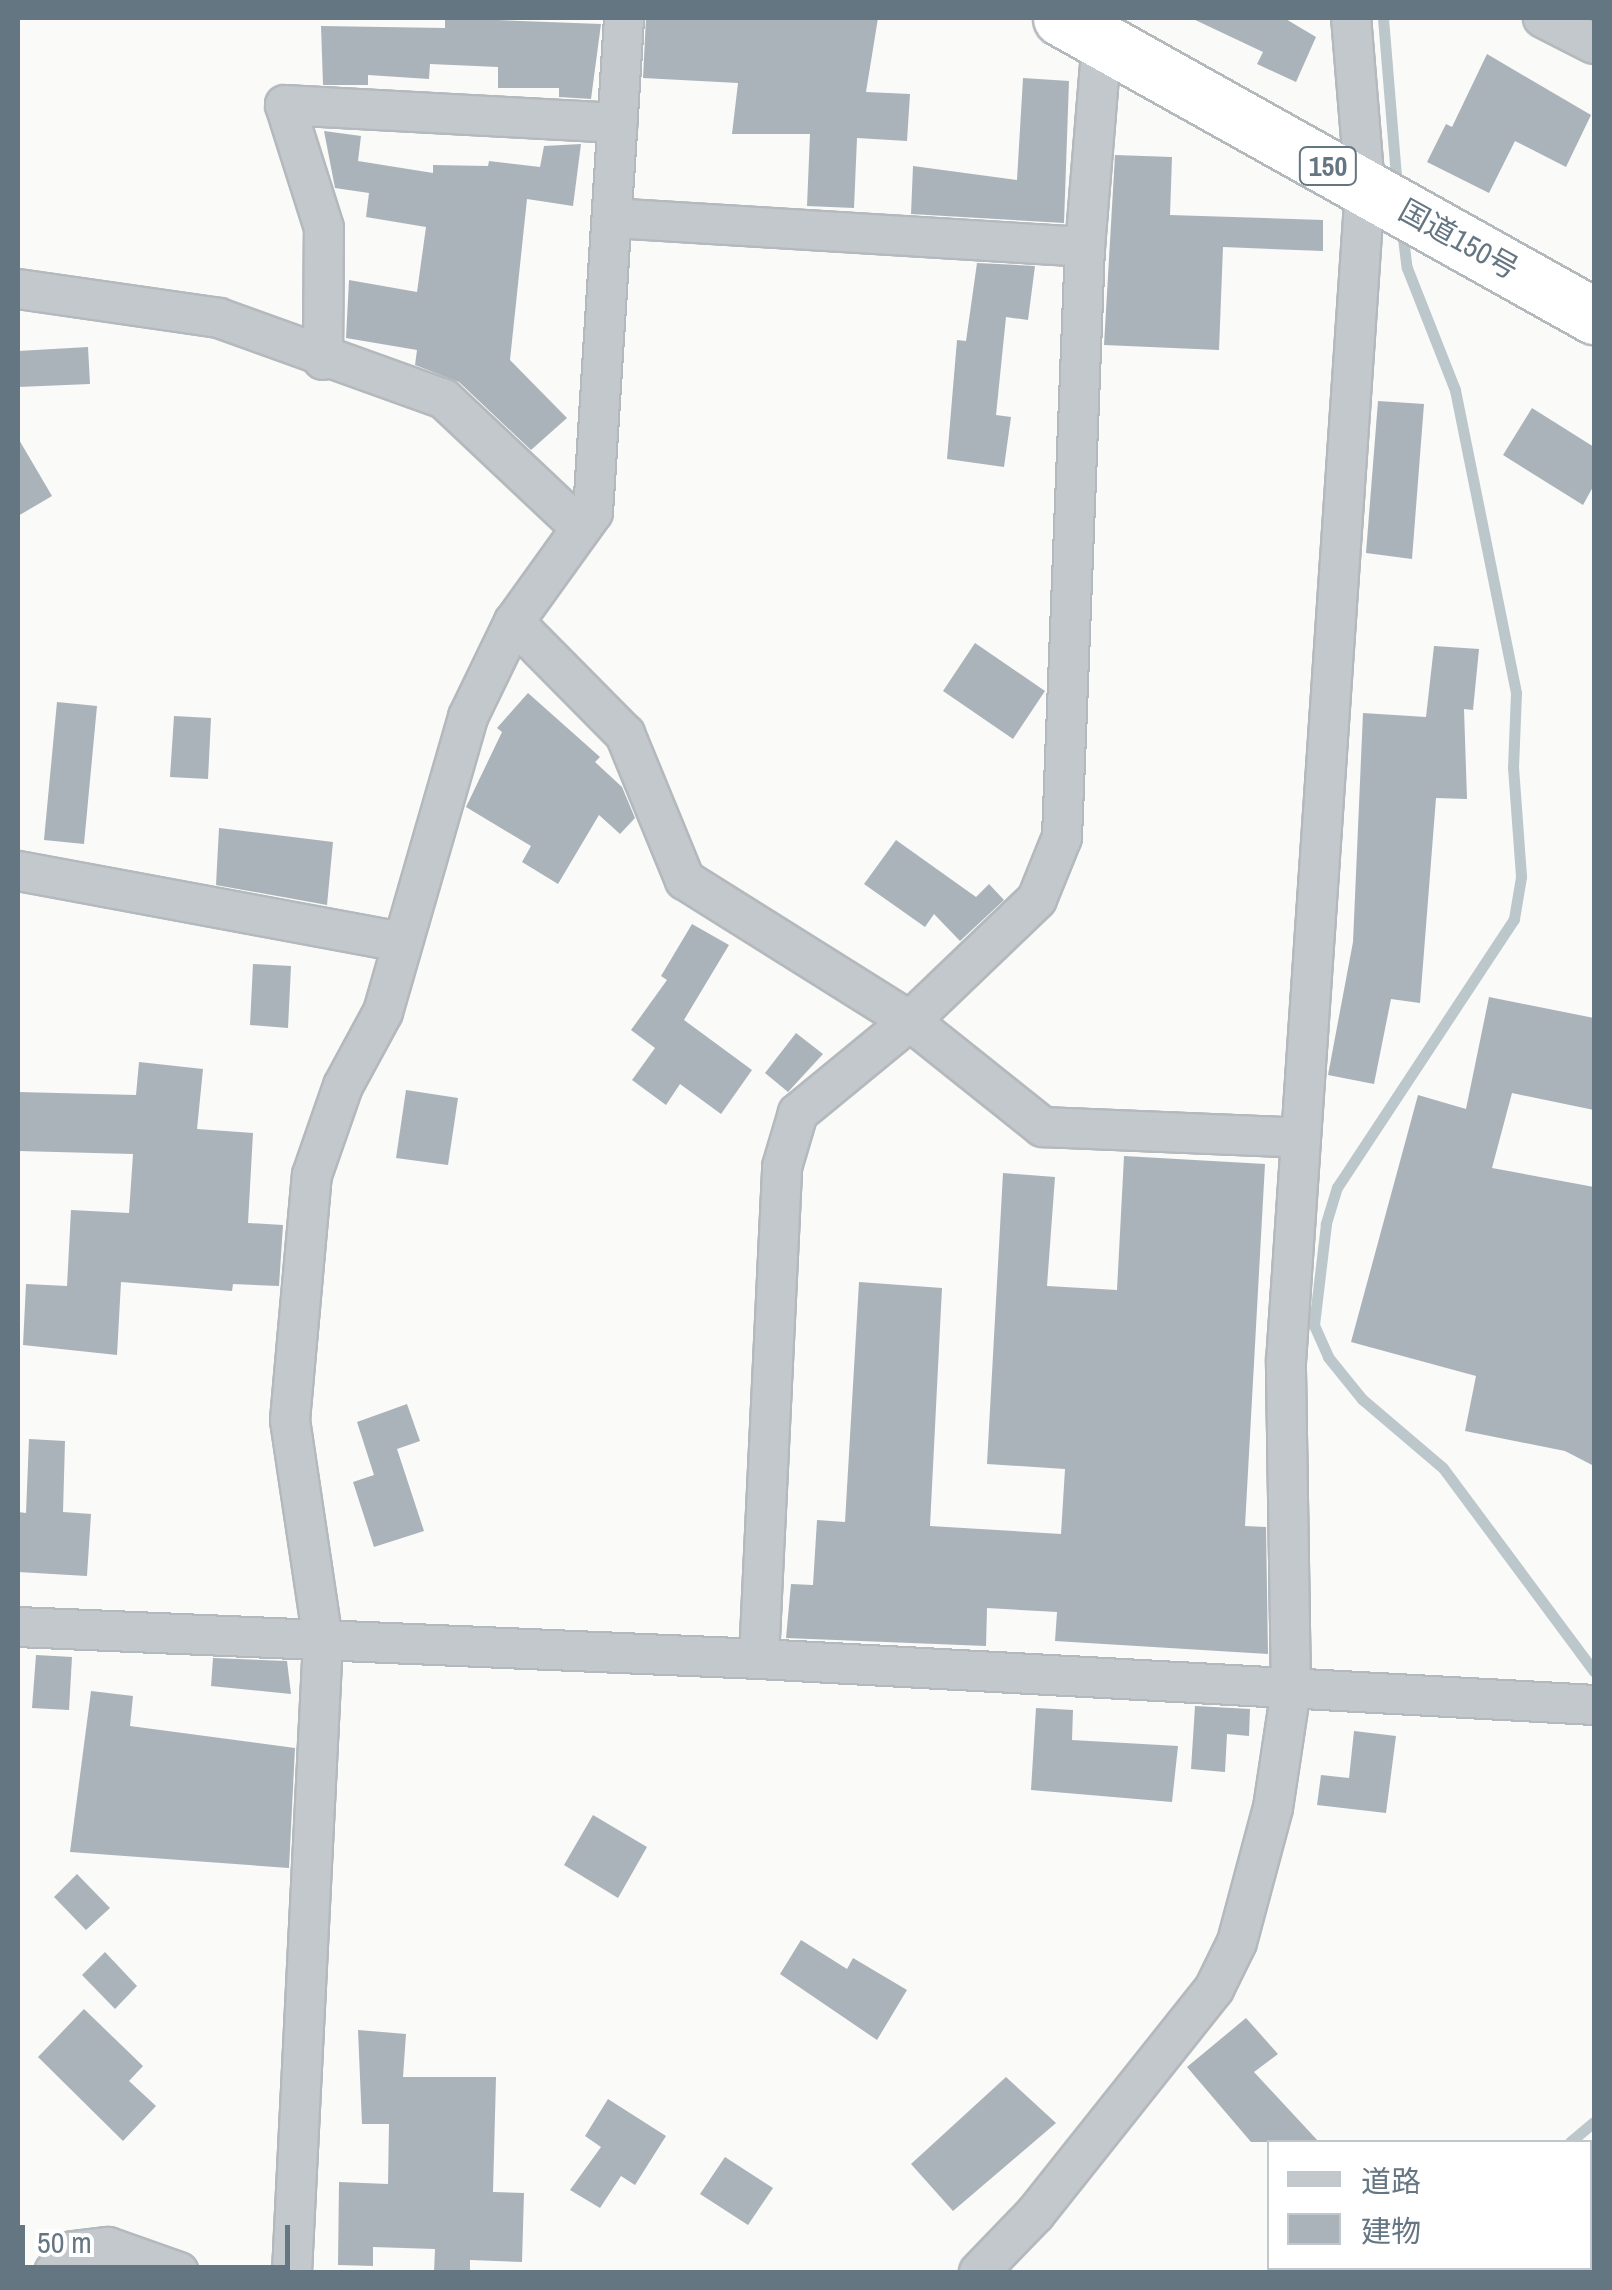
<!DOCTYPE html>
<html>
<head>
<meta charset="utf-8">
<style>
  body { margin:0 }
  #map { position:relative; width:1612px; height:2290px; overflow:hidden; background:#fafaf8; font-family:"Archivo Narrow","Noto Sans JP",sans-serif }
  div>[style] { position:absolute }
  .stream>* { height:11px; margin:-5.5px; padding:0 5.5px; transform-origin:5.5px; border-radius:5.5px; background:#bbc7cb }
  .building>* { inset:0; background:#aab3b9 }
  .roads { filter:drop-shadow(2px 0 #b4b9bd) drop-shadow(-2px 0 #b4b9bd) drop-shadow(0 2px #b4b9bd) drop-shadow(0 -2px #b4b9bd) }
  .minor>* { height:38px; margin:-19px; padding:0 19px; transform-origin:19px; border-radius:19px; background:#c3c8cc }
  .trunk>* { height:55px; margin:-27.5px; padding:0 27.5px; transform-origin:27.5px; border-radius:27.5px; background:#fff }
  span { translate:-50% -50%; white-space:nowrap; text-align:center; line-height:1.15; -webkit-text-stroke:10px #fff; paint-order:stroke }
  .shield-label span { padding:2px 8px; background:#fff; border:2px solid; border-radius:8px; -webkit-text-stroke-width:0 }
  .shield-label { font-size:28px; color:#657683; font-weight:700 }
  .street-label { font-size:30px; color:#657683 }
  .frame { position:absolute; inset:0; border:20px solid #657683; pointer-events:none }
  .legend { position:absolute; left:1267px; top:2140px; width:325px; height:130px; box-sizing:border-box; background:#fff; border:2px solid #c1c8cd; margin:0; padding:12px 18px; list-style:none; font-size:30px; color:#657683 }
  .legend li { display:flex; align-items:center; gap:20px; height:50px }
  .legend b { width:50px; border:2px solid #c1c8cd }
  .scale { position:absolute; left:20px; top:2225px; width:270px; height:45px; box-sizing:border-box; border:5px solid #657683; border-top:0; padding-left:12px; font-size:30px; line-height:35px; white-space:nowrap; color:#657683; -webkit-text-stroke:8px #fff; paint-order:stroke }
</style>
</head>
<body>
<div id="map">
  <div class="stream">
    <div style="left:1383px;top:18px;width:170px;rotate:85.3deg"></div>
    <div style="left:1402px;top:230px;width:38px;rotate:83deg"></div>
    <div style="left:1407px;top:268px;width:131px;rotate:68.5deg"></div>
    <div style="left:1455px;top:390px;width:309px;rotate:78.6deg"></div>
    <div style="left:1516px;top:693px;width:74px;rotate:92.3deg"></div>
    <div style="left:1513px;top:767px;width:110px;rotate:85.8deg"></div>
    <div style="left:1521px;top:877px;width:43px;rotate:99.5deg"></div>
    <div style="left:1514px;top:919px;width:321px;rotate:123.4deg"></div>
    <div style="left:1337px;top:1187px;width:39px;rotate:107deg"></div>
    <div style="left:1326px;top:1224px;width:102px;rotate:96.8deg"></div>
    <div style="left:1314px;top:1325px;width:35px;rotate:66deg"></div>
    <div style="left:1328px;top:1357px;width:54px;rotate:51deg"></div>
    <div style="left:1362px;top:1399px;width:106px;rotate:40.4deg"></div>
    <div style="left:1443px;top:1468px;width:253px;rotate:53.4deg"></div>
    <div style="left:1570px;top:2142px;width:31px;rotate:-40deg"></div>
    <div style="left:1370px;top:2272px;width:11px;rotate:-22deg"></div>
  </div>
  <div class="building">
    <div style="clip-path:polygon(445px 18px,601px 24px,591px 99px,559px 97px,559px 88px,498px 88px,498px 67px,430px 64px,429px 79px,368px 75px,368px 85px,323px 85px,321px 26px,445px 28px)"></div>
    <div style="clip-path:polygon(646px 18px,878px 18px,866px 92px,910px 94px,907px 141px,857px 138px,854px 208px,807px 206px,810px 134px,732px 134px,738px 83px,643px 78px)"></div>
    <div style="clip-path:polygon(1191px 18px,1284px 18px,1316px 37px,1296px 82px,1257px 64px,1263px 52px)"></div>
    <div style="clip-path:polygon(1487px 54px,1591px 115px,1566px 167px,1515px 141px,1489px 193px,1427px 162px,1446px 124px,1452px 127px)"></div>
    <div style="clip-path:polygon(1023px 78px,1069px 81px,1064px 223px,911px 214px,913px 166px,1017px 180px)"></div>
    <div style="clip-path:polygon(324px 131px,361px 136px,358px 161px,433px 173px,433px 165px,488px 166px,489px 161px,540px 167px,544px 146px,581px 144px,573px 206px,527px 199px,510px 360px,567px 418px,531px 450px,459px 382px,415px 365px,417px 350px,346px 338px,349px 280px,417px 292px,426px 227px,366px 217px,369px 193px,335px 188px)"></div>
    <div style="clip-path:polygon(1115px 155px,1172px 157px,1170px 215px,1323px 220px,1323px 251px,1223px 247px,1219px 350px,1104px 345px)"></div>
    <div style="clip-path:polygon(977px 263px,1035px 266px,1028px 320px,1006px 317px,996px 415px,1011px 417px,1004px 467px,947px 459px,957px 340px,966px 341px)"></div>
    <div style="clip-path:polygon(88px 347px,90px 384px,18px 387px,18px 351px)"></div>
    <div style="clip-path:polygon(1378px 401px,1424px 404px,1412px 559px,1366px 553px)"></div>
    <div style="clip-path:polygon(1532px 408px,1594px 447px,1594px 485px,1583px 505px,1503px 455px)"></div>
    <div style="clip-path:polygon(18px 438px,52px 496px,18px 516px)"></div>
    <div style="clip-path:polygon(975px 643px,1045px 691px,1013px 739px,943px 691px)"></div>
    <div style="clip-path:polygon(1434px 646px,1479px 649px,1473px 710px,1464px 709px,1467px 799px,1436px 798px,1420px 1003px,1391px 999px,1374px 1084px,1328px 1075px,1353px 942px,1363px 713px,1426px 717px)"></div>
    <div style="clip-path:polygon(528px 693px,600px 757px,595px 762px,622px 787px,635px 818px,620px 834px,599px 815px,558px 884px,522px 862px,531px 846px,466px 807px,502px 732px,497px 728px)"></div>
    <div style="clip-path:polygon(57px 702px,97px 706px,84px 844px,44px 840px)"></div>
    <div style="clip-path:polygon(174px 716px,211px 718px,208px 779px,170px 777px)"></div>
    <div style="clip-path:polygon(219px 828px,333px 842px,327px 905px,216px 885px)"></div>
    <div style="clip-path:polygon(896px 840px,976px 897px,989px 884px,1004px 900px,960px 941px,934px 914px,925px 927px,864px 884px)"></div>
    <div style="clip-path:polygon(692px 924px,729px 945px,684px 1020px,752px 1070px,721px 1114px,680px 1084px,666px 1105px,632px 1080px,655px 1048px,631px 1030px,667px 980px,661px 976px)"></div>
    <div style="clip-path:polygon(253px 964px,291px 966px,288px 1028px,250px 1025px)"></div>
    <div style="clip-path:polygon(1489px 997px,1594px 1018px,1594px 1110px,1512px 1093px,1492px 1168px,1594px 1187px,1594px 1466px,1565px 1451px,1465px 1431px,1476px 1376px,1351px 1342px,1418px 1095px,1466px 1109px)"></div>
    <div style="clip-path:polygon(796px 1033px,823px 1054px,788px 1092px,765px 1073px)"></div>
    <div style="clip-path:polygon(139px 1062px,203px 1069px,197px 1129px,253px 1133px,248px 1223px,283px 1225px,279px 1286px,233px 1284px,232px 1291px,121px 1282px,117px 1355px,23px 1345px,26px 1284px,67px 1286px,71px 1210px,129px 1213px,133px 1154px,18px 1151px,18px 1092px,136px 1095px)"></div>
    <div style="clip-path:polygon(406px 1090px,458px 1098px,448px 1165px,396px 1158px)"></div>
    <div style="clip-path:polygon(1124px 1156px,1265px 1164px,1245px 1526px,1266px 1527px,1268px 1654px,1055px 1641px,1057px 1612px,987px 1608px,986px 1646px,786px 1638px,791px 1584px,813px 1585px,817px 1520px,845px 1522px,859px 1282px,942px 1288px,930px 1526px,1061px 1534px,1065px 1469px,987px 1464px,1003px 1173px,1055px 1177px,1047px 1286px,1117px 1290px)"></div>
    <div style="clip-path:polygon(407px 1404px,420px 1441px,397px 1449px,424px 1531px,374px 1547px,353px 1482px,374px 1475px,357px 1422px)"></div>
    <div style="clip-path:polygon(29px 1439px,65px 1441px,63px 1512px,91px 1514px,87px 1576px,18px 1572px,18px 1512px,26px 1513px)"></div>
    <div style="clip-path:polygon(36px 1655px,72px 1657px,69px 1710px,32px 1708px)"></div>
    <div style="clip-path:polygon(213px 1658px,287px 1661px,291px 1694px,211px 1686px)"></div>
    <div style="clip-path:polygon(91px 1691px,133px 1696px,130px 1726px,295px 1748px,289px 1868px,70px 1852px)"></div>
    <div style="clip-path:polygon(1195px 1706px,1250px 1709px,1249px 1736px,1227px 1734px,1225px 1772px,1191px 1769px)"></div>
    <div style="clip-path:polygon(1036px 1708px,1073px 1710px,1072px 1740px,1178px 1746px,1172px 1802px,1031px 1790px)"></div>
    <div style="clip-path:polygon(1354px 1731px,1396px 1736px,1386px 1813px,1317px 1805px,1321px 1775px,1349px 1778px)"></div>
    <div style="clip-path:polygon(593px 1815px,647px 1847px,618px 1898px,564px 1865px)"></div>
    <div style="clip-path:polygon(77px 1874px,110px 1908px,86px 1930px,54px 1897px)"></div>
    <div style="clip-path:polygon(801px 1940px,847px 1969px,853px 1958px,907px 1990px,877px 2040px,780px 1974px)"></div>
    <div style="clip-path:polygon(105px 1952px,137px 1986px,115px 2009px,82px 1975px)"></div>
    <div style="clip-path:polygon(84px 2009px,143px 2066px,129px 2081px,156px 2106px,123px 2141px,38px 2057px)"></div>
    <div style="clip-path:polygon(1246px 2018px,1278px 2054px,1254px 2072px,1319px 2142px,1251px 2142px,1187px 2067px)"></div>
    <div style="clip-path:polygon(358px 2030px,406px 2034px,403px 2077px,496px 2077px,493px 2192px,524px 2193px,522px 2262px,470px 2260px,470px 2272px,434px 2272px,435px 2249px,373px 2247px,373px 2266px,338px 2265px,339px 2182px,388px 2184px,389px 2124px,362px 2124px)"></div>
    <div style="clip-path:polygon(1006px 2077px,1056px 2123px,953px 2211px,911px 2164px)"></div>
    <div style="clip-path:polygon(608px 2099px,666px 2136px,635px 2185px,621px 2176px,600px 2208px,570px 2190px,601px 2147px,585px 2136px)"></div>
    <div style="clip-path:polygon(725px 2157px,773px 2188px,748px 2225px,700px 2194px)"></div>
  </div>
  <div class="roads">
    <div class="minor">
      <div style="left:1543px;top:18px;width:57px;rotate:27deg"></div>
      <div style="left:612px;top:218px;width:474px;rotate:3.5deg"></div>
      <div style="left:18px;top:289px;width:203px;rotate:8.2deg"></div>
      <div style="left:219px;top:318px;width:239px;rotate:19.8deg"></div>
      <div style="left:444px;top:399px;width:188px;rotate:43.3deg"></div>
      <div style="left:323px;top:360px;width:132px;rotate:-89.6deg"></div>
      <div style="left:324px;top:228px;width:129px;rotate:-107.6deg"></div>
      <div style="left:285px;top:105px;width:333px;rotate:3.1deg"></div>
      <div style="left:514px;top:622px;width:158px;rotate:45.3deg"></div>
      <div style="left:625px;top:734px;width:158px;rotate:67.7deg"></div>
      <div style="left:685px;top:880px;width:266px;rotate:32.1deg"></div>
      <div style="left:910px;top:1021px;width:170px;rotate:38.6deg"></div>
      <div style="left:1043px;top:1127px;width:258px;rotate:2.4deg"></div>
      <div style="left:18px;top:871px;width:391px;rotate:10.5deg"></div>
      <div style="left:18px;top:1627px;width:742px;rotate:2.47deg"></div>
      <div style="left:759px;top:1659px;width:836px;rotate:3.15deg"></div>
      <div style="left:759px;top:1659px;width:493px;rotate:-87.3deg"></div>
      <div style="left:782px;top:1167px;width:56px;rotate:-73.5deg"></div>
      <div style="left:798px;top:1113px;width:145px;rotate:-39.4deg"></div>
      <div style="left:910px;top:1021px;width:176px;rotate:-43.8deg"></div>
      <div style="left:1037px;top:899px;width:67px;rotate:-68deg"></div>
      <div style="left:1062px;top:837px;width:590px;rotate:-87.77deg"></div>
      <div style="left:1085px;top:247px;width:208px;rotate:-85.3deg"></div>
      <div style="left:54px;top:2272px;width:28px;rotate:-48deg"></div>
      <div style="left:73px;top:2251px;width:35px;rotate:-7deg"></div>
      <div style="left:108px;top:2247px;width:75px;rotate:19.4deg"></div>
      <div style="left:292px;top:2272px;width:632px;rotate:-87.19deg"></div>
      <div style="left:323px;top:1641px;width:223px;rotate:-98.5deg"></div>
      <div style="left:290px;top:1420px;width:246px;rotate:-84.9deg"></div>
      <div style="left:312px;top:1175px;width:94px;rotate:-70.8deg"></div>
      <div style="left:343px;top:1086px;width:84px;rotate:-61.6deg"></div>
      <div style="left:383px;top:1012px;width:307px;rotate:-73.9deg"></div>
      <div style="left:468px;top:717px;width:106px;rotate:-64.2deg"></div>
      <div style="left:514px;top:622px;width:135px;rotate:-54.3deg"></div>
      <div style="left:593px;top:512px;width:495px;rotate:-86.4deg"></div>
      <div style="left:979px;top:2272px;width:81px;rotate:-46deg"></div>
      <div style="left:1035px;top:2214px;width:288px;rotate:-51.5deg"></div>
      <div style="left:1214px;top:1989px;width:52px;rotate:-63.9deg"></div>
      <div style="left:1237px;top:1942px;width:139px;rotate:-75deg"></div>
      <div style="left:1273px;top:1808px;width:120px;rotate:-81.4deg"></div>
      <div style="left:1291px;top:1689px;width:327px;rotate:-90.9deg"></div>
      <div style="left:1286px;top:1362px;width:1178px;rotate:-86.15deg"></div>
      <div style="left:1365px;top:187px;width:170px;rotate:-94.7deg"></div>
    </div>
    <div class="trunk">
      <div style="left:1061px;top:18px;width:611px;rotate:29.21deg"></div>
    </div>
  </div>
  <div class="shield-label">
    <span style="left:1328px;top:166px">150</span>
  </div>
  <div class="street-label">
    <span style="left:1459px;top:239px;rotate:29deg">国道150号</span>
  </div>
  <div class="frame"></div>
  <ul class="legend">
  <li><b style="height:12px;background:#c3c8cc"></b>道路</li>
  <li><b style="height:28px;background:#aab3b9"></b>建物</li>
  </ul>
  <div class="scale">50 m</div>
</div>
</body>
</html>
